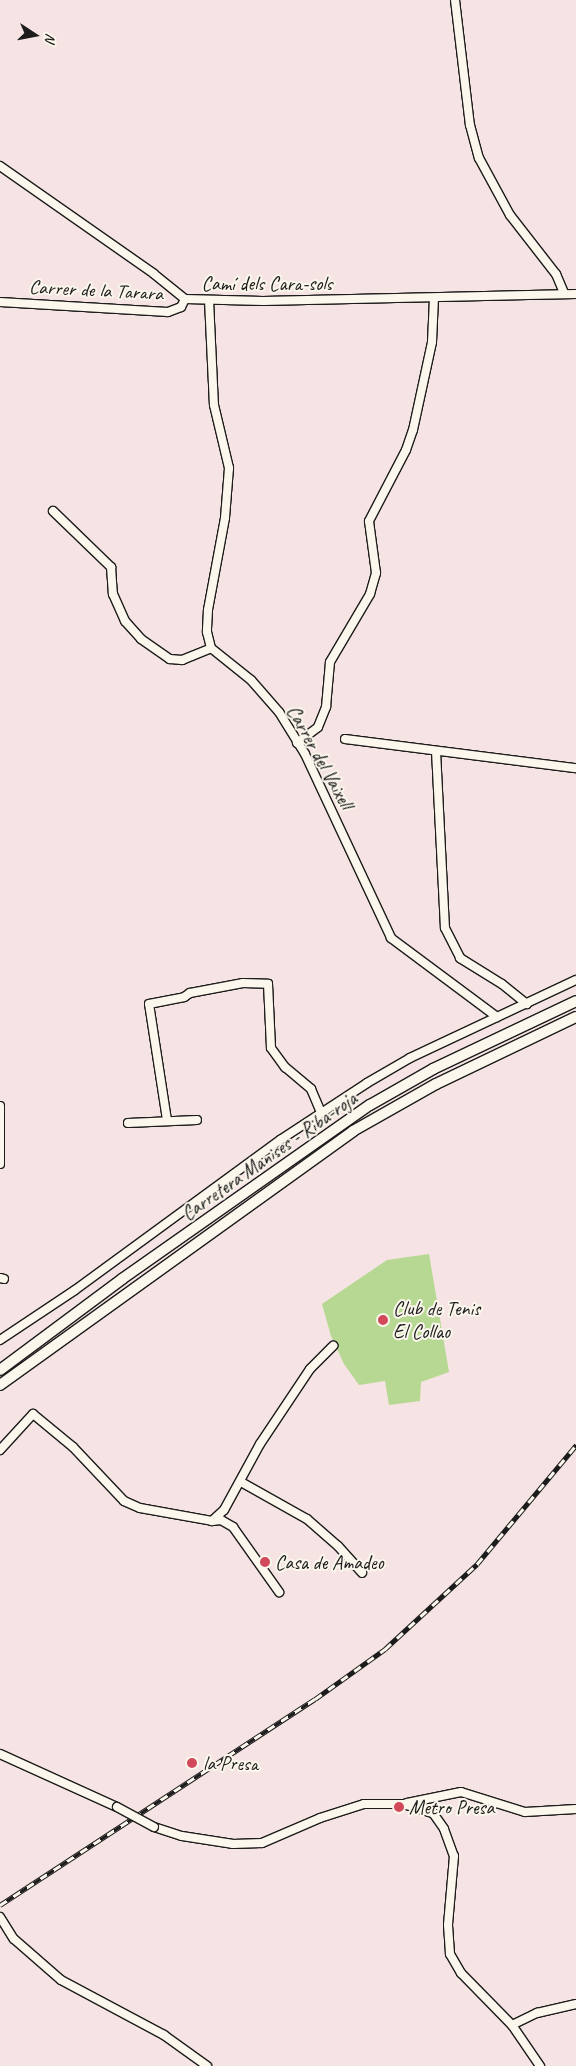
<!DOCTYPE html>
<html>
<head>
<meta charset="utf-8">
<style>
  body { margin:0 }
  #map { position:relative; width:576px; height:2066px; overflow:hidden; background:#f6e3e3; font-family:Caveat,sans-serif }
  div>[style] { position:absolute }
  .green>* { inset:0; background:#b6d892 }
  .roads { filter:drop-shadow(1px 0 #1c1c1c) drop-shadow(-1px 0 #1c1c1c) drop-shadow(0 1px #1c1c1c) drop-shadow(0 -1px #1c1c1c) }
  .street>* { height:8px; margin:-4px; padding:0 4px; transform-origin:4px; border-radius:4px; background:#fbf7ec }
  .secondary>* { height:10px; margin:-5px; padding:0 5px; transform-origin:5px; border-radius:5px; background:#fbf7ec }
  .rail>* { height:4.5px; margin-top:-2.25px; transform-origin:0; background:repeating-linear-gradient(90deg,#fbf7ec 0 8px,#1c1c1c 0 16px); box-sizing:border-box; border-block:1px solid #1c1c1c }
  .bridges { filter:drop-shadow(1px 0 #1c1c1c) drop-shadow(-1px 0 #1c1c1c) drop-shadow(0 1px #1c1c1c) drop-shadow(0 -1px #1c1c1c) }
  .street-bridge>* { height:8px; margin:-4px; padding:0 4px; transform-origin:4px; border-radius:4px; background:#fbf7ec }
  .dots>* { width:14px; height:14px; translate:-50% -50%; box-sizing:border-box; border:2px solid #fbf7ec; border-radius:50% }
  span { translate:-50% -50%; white-space:nowrap; text-align:center; line-height:1.15; -webkit-text-stroke:4px #fbf7ec; paint-order:stroke }
  .street-label { font-size:20px; color:#1c1c1c }
  .poi-label { font-size:20px; color:#1c1c1c }
  .left { translate:0 -50%; text-align:left }
  .north { position:absolute; left:10px; top:10px; width:50px; height:50px; -webkit-text-stroke:4px #fbf7ec; paint-order:stroke; rotate:101deg; font-size:14px; font-weight:700; line-height:20px; text-align:center; color:#1c1c1c }
  .north::after { content:''; display:block; margin:auto; width:18px; height:22px; background:#1c1c1c; clip-path:polygon(50% 0,100% 100%,50% 72%,0 100%) }
</style>
</head>
<body>
<div id="map">
  <div class="green">
    <div style="clip-path:polygon(429px 1254px,449px 1372px,421px 1382px,420px 1401px,389px 1405px,385px 1381px,359px 1385px,344px 1364px,331px 1336px,322px 1304px,387px 1260px)"></div>
  </div>
  <div class="roads">
    <div class="street">
      <div style="left:455px;top:0;width:126px;rotate:83.2deg"></div>
      <div style="left:470px;top:125px;width:34px;rotate:75deg"></div>
      <div style="left:479px;top:158px;width:65px;rotate:61.5deg"></div>
      <div style="left:510px;top:215px;width:75px;rotate:52.1deg"></div>
      <div style="left:556px;top:274px;width:21px;rotate:67deg"></div>
      <div style="left:0;top:166px;width:188px;rotate:35deg"></div>
      <div style="left:154px;top:274px;width:40px;rotate:39deg"></div>
      <div style="left:185px;top:299px;width:78px;rotate:1.5deg"></div>
      <div style="left:263px;top:301px;width:313px;rotate:-1.3deg"></div>
      <div style="left:209px;top:300px;width:105px;rotate:87.3deg"></div>
      <div style="left:214px;top:405px;width:65px;rotate:76.6deg"></div>
      <div style="left:229px;top:468px;width:50px;rotate:94.6deg"></div>
      <div style="left:225px;top:518px;width:94px;rotate:100.5deg"></div>
      <div style="left:208px;top:610px;width:22px;rotate:93deg"></div>
      <div style="left:207px;top:632px;width:16px;rotate:76deg"></div>
      <div style="left:211px;top:648px;width:51px;rotate:38.7deg"></div>
      <div style="left:251px;top:680px;width:43px;rotate:48.8deg"></div>
      <div style="left:279px;top:712px;width:49px;rotate:58.2deg"></div>
      <div style="left:305px;top:754px;width:203px;rotate:64.9deg"></div>
      <div style="left:391px;top:938px;width:132px;rotate:36.7deg"></div>
      <div style="left:0;top:302px;width:168px;rotate:3.4deg"></div>
      <div style="left:168px;top:312px;width:14px;rotate:-21deg"></div>
      <div style="left:181px;top:307px;width:9px;rotate:-63deg"></div>
      <div style="left:53px;top:511px;width:81px;rotate:44deg"></div>
      <div style="left:111px;top:567px;width:27px;rotate:86deg"></div>
      <div style="left:113px;top:594px;width:30px;rotate:66deg"></div>
      <div style="left:125px;top:621px;width:24px;rotate:48deg"></div>
      <div style="left:141px;top:639px;width:35px;rotate:35deg"></div>
      <div style="left:170px;top:659px;width:12px;rotate:5deg"></div>
      <div style="left:182px;top:660px;width:31px;rotate:-22deg"></div>
      <div style="left:345px;top:739px;width:233px;rotate:7.2deg"></div>
      <div style="left:297px;top:743px;width:26px;rotate:-37deg"></div>
      <div style="left:318px;top:727px;width:22px;rotate:-68deg"></div>
      <div style="left:326px;top:707px;width:45px;rotate:-84.9deg"></div>
      <div style="left:330px;top:662px;width:79px;rotate:-59.5deg"></div>
      <div style="left:370px;top:594px;width:22px;rotate:-74deg"></div>
      <div style="left:376px;top:573px;width:52px;rotate:-97.7deg"></div>
      <div style="left:369px;top:521px;width:80px;rotate:-62.5deg"></div>
      <div style="left:406px;top:450px;width:21px;rotate:-71deg"></div>
      <div style="left:413px;top:430px;width:90px;rotate:-77.8deg"></div>
      <div style="left:432px;top:342px;width:44px;rotate:-87.4deg"></div>
      <div style="left:436px;top:751px;width:177px;rotate:87.1deg"></div>
      <div style="left:445px;top:928px;width:34px;rotate:63deg"></div>
      <div style="left:460px;top:958px;width:49px;rotate:31.8deg"></div>
      <div style="left:502px;top:984px;width:32px;rotate:39deg"></div>
      <div style="left:0;top:1106px;width:58px;rotate:90deg"></div>
      <div style="left:167px;top:1120px;width:117px;rotate:-98.8deg"></div>
      <div style="left:149px;top:1004px;width:36px;rotate:-11deg"></div>
      <div style="left:184px;top:997px;width:7px;rotate:-34deg"></div>
      <div style="left:190px;top:993px;width:54px;rotate:-10.7deg"></div>
      <div style="left:243px;top:983px;width:25px;rotate:2deg"></div>
      <div style="left:268px;top:984px;width:64px;rotate:87.3deg"></div>
      <div style="left:271px;top:1048px;width:24px;rotate:54deg"></div>
      <div style="left:285px;top:1067px;width:34px;rotate:40deg"></div>
      <div style="left:311px;top:1089px;width:26px;rotate:67deg"></div>
      <div style="left:128px;top:1123px;width:69px;rotate:-2.5deg"></div>
      <div style="left:0;top:1278px;width:4px;rotate:14deg"></div>
      <div style="left:0;top:1340px;width:90px;rotate:-33.7deg"></div>
      <div style="left:75px;top:1290px;width:254px;rotate:-36.2deg"></div>
      <div style="left:280px;top:1140px;width:104px;rotate:-33.2deg"></div>
      <div style="left:367px;top:1083px;width:50px;rotate:-30.2deg"></div>
      <div style="left:410px;top:1058px;width:183px;rotate:-25.2deg"></div>
      <div style="left:0;top:1450px;width:49px;rotate:-47.5deg"></div>
      <div style="left:33px;top:1414px;width:52px;rotate:39.5deg"></div>
      <div style="left:73px;top:1447px;width:74px;rotate:46.6deg"></div>
      <div style="left:124px;top:1501px;width:17px;rotate:24deg"></div>
      <div style="left:140px;top:1508px;width:73px;rotate:10.2deg"></div>
      <div style="left:212px;top:1521px;width:16px;rotate:-43deg"></div>
      <div style="left:224px;top:1510px;width:75px;rotate:-61.4deg"></div>
      <div style="left:260px;top:1444px;width:90px;rotate:-56.3deg"></div>
      <div style="left:310px;top:1369px;width:33px;rotate:-45deg"></div>
      <div style="left:241px;top:1482px;width:76px;rotate:29.3deg"></div>
      <div style="left:307px;top:1519px;width:41px;rotate:41.1deg"></div>
      <div style="left:338px;top:1546px;width:36px;rotate:48deg"></div>
      <div style="left:212px;top:1521px;width:9px;rotate:-6deg"></div>
      <div style="left:221px;top:1520px;width:14px;rotate:30deg"></div>
      <div style="left:233px;top:1527px;width:80px;rotate:54.7deg"></div>
      <div style="left:0;top:1754px;width:128px;rotate:24.4deg"></div>
      <div style="left:407px;top:1803px;width:55px;rotate:-11.5deg"></div>
      <div style="left:461px;top:1792px;width:67px;rotate:17.4deg"></div>
      <div style="left:525px;top:1812px;width:51px;rotate:-3.4deg"></div>
      <div style="left:154px;top:1827px;width:29px;rotate:18deg"></div>
      <div style="left:182px;top:1836px;width:52px;rotate:8.9deg"></div>
      <div style="left:233px;top:1844px;width:29px;rotate:-2deg"></div>
      <div style="left:262px;top:1843px;width:63px;rotate:-23.3deg"></div>
      <div style="left:320px;top:1818px;width:46px;rotate:-17.7deg"></div>
      <div style="left:364px;top:1804px;width:39px"></div>
      <div style="left:403px;top:1804px;width:31px;rotate:17deg"></div>
      <div style="left:433px;top:1813px;width:19px;rotate:55deg"></div>
      <div style="left:444px;top:1829px;width:29px;rotate:70deg"></div>
      <div style="left:454px;top:1856px;width:69px;rotate:95deg"></div>
      <div style="left:448px;top:1925px;width:29px;rotate:86deg"></div>
      <div style="left:450px;top:1954px;width:22px;rotate:60deg"></div>
      <div style="left:461px;top:1973px;width:73px;rotate:45.6deg"></div>
      <div style="left:512px;top:2025px;width:50px;rotate:55.7deg"></div>
      <div style="left:0;top:1917px;width:26px;rotate:58deg"></div>
      <div style="left:14px;top:1939px;width:62px;rotate:41.1deg"></div>
      <div style="left:61px;top:1980px;width:117px;rotate:28.1deg"></div>
      <div style="left:164px;top:2035px;width:53px;rotate:35.8deg"></div>
      <div style="left:512px;top:2025px;width:28px;rotate:-26deg"></div>
      <div style="left:537px;top:2013px;width:40px;rotate:-13deg"></div>
    </div>
    <div class="secondary">
      <div style="left:0;top:1370px;width:152px;rotate:-36.7deg"></div>
      <div style="left:122px;top:1279px;width:303px;rotate:-35.1deg"></div>
      <div style="left:370px;top:1105px;width:73px;rotate:-29.7deg"></div>
      <div style="left:433px;top:1069px;width:158px;rotate:-25.4deg"></div>
      <div style="left:0;top:1385px;width:435px;rotate:-35.7deg"></div>
      <div style="left:353px;top:1131px;width:95px;rotate:-29.5deg"></div>
      <div style="left:436px;top:1084px;width:155px;rotate:-25.6deg"></div>
    </div>
  </div>
  <div class="rail">
    <div style="left:0;top:1905px;width:376px;rotate:-33.2deg"></div>
    <div style="left:315px;top:1699px;width:86px;rotate:-35.5deg"></div>
    <div style="left:385px;top:1649px;width:125px;rotate:-42.7deg"></div>
    <div style="left:477px;top:1564px;width:155px;rotate:-50.2deg"></div>
  </div>
  <div class="bridges">
    <div class="street-bridge">
      <div style="left:117px;top:1807px;width:42px;rotate:28.4deg"></div>
    </div>
  </div>
  <div class="dots">
    <div style="left:383px;top:1320px;background:#d1495b"></div>
    <div style="left:265px;top:1562px;background:#d1495b"></div>
    <div style="left:192px;top:1763px;background:#d1495b"></div>
    <div style="left:399px;top:1807px;background:#d1495b"></div>
  </div>
  <div class="street-label">
    <span style="left:267px;top:283px">Camí dels Cara-sols</span>
    <span style="left:96px;top:290px;rotate:3deg">Carrer de la Tarara</span>
    <span style="left:320px;top:757px;rotate:61deg">Carrer del Vaixell</span>
    <span style="left:269px;top:1156px;rotate:-35deg">Carretera Manises - Riba-roja</span>
  </div>
  <div class="poi-label">
    <span class="left" style="left:393px;top:1320px">Club de Tenis<br>El Collao</span>
    <span class="left" style="left:275px;top:1562px">Casa de Amadeo</span>
    <span class="left" style="left:203px;top:1763px">la Presa</span>
    <span class="left" style="left:409px;top:1807px">Metro Presa</span>
  </div>
  <div class="north">N</div>
</div>
</body>
</html>
